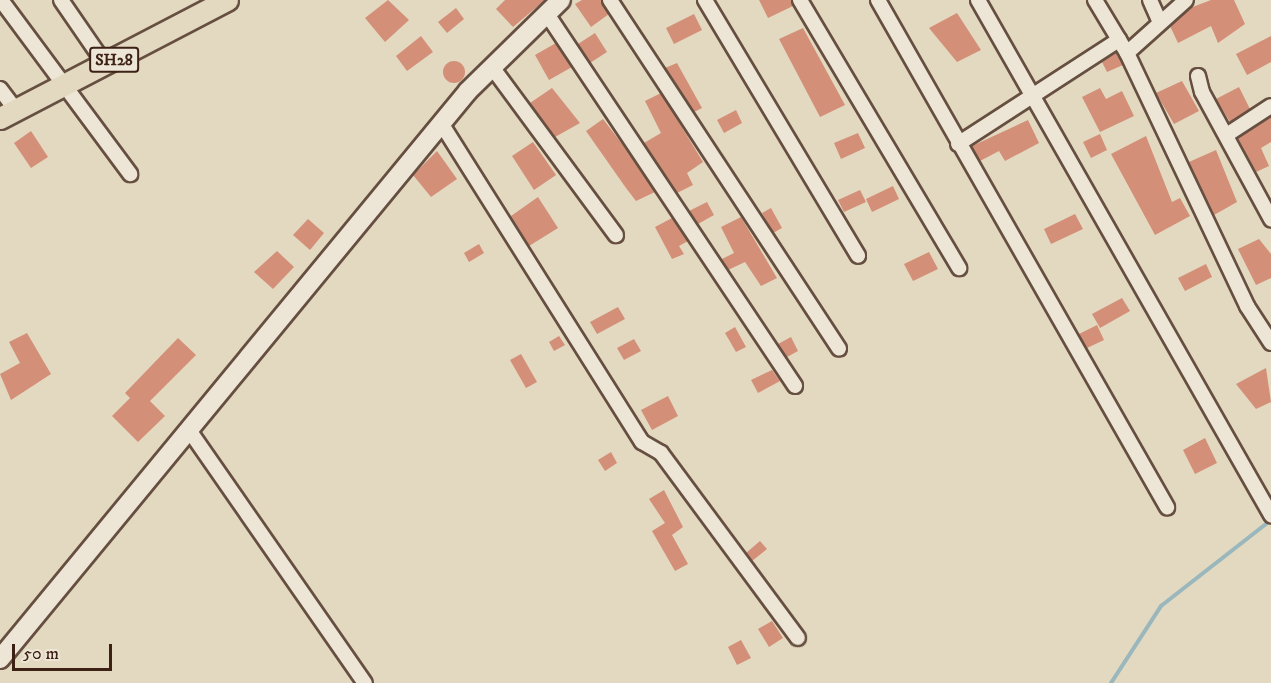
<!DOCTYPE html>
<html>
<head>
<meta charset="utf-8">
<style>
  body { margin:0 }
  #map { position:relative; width:1271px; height:683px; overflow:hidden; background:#e3d9c0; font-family:"IM FELL DW Pica",serif }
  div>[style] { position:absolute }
  .stream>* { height:4px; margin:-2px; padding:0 2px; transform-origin:2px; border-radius:2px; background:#99b7bc }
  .building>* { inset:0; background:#d38f77 }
  .round { border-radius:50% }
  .roads { filter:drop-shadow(2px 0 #664f40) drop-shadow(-2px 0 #664f40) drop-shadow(0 2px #664f40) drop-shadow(0 -2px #664f40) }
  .street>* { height:14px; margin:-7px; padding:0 7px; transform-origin:7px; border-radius:7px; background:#ede6d6 }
  .secondary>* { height:18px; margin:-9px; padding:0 9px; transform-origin:9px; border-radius:9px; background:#ede6d6 }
  .primary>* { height:21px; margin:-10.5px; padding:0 10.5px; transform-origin:10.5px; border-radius:10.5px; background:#e3d9c0 }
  span { translate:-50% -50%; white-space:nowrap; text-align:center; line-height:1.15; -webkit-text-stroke:4.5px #ede6d6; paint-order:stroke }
  .shield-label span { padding:2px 4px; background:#ede6d6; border:2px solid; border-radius:4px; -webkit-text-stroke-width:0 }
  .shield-label { font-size:16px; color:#3d2115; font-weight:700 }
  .scale { position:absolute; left:12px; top:644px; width:100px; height:27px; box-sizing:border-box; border:3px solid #3d2115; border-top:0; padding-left:8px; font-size:18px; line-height:21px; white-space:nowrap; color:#3d2115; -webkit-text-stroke:4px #ede6d6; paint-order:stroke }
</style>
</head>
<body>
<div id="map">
  <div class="stream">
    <div style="left:1111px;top:683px;width:92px;rotate:-57deg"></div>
    <div style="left:1161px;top:606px;width:140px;rotate:-38deg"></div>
  </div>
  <div class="building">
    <div style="clip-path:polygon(388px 0,409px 20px,385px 42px,365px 18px)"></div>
    <div style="clip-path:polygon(505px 0,545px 0,513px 27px,496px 9px)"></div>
    <div style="clip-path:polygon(582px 0,601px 0,609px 14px,591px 27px,575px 4px)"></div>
    <div style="clip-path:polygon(759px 0,791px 0,793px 6px,768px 18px)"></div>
    <div style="clip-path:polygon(1211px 0,1234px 0,1245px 24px,1218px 43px,1211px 26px,1178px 43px,1170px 26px,1190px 8px)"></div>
    <div style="clip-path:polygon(456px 8px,464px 19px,447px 33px,438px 22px)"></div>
    <div style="clip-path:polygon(957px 13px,981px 50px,957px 62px,929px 28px)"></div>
    <div style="clip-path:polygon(694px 14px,702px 30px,674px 44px,666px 28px)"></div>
    <div style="clip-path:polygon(803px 28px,845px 105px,820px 117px,779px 39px)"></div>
    <div style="clip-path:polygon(595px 33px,607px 52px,590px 63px,578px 44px)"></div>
    <div style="clip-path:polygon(421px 36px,433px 52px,407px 71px,396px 56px)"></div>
    <div style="clip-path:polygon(1271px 36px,1271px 62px,1247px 75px,1236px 54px)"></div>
    <div style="clip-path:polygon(556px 43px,572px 67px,549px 80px,535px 55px)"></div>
    <div style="clip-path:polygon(1116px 53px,1123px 65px,1107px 72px,1102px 62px)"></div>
    <div class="round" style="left:443px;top:61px;width:22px;height:22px"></div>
    <div style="clip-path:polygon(677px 63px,702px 108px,694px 112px,665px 68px)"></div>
    <div style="clip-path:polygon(1182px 81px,1199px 111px,1174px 124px,1156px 93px)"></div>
    <div style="clip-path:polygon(1239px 87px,1250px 109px,1230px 122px,1216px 99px)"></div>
    <div style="clip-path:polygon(552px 88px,580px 123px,555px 137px,530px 103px)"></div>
    <div style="clip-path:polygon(1100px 88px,1106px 99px,1122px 91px,1134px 116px,1100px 132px,1082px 97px)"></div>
    <div style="clip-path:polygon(661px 93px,703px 162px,687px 173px,693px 185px,677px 193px,644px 143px,661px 133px,645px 101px)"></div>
    <div style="clip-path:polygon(736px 110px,742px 123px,724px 133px,717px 120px)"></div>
    <div style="clip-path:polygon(1271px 117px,1271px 142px,1261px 148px,1269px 166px,1256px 172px,1238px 138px)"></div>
    <div style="clip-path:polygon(603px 119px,623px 145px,655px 192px,636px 201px,626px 188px,586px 131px)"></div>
    <div style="clip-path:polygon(1028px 120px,1039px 143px,1005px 161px,999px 151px,980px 161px,972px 146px)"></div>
    <div style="clip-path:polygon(31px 131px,48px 157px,31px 168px,14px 143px)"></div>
    <div style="clip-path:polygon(858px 133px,865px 148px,841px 159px,834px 143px)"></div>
    <div style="clip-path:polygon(1100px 134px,1107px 150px,1091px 158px,1083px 142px)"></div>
    <div style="clip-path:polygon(1146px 136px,1172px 202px,1180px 198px,1190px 216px,1155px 235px,1111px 154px)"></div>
    <div style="clip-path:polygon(533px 142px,556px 175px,534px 190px,512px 156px)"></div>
    <div style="clip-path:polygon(1216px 150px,1237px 202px,1214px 215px,1189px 162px)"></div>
    <div style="clip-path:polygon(437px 151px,457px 179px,431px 197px,413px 175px)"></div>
    <div style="clip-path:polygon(893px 186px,899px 199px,872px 212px,866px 199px)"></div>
    <div style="clip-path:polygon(860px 190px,866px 202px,844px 212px,838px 200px)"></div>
    <div style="clip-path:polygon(538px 197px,558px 228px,529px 246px,511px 216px)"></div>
    <div style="clip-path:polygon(707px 202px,714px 215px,698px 224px,689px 211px)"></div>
    <div style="clip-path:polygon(771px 208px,782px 228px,773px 233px,762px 213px)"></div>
    <div style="clip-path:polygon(1075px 214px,1083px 229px,1051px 244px,1044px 229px)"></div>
    <div style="clip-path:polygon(741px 217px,777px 278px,761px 286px,745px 262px,728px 270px,722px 259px,734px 253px,721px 227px)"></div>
    <div style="clip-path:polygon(672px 218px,688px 241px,679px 246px,684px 254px,672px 259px,655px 227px)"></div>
    <div style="clip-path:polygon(308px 219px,324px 233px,310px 250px,293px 235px)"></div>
    <div style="clip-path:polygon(1259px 239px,1271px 254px,1271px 278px,1256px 285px,1238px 249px)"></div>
    <div style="clip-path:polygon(479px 244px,484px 253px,469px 262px,464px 253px)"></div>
    <div style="clip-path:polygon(277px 251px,294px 267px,273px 289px,254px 272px)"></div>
    <div style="clip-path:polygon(929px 252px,938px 269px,913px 281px,904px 264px)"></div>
    <div style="clip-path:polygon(1206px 264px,1212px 277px,1185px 291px,1178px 278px)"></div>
    <div style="clip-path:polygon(1122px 298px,1130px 311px,1100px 328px,1092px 314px)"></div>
    <div style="clip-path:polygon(618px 307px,625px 319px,597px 334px,590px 322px)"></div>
    <div style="clip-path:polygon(1097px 325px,1104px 340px,1087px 348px,1079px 334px)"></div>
    <div style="clip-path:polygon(735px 327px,746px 347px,736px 352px,725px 333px)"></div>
    <div style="clip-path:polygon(27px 333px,51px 374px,11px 400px,0 374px,20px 363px,9px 342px)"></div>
    <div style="clip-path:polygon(559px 336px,565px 345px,554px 351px,549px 342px)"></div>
    <div style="clip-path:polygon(791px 337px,798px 351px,787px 357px,778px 344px)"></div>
    <div style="clip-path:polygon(178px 338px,196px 355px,150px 401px,165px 416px,138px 442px,112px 416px,130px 398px,125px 393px)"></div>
    <div style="clip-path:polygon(634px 339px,641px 351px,624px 360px,617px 348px)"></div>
    <div style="clip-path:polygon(521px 354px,537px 382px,526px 388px,510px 360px)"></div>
    <div style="clip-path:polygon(1266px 368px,1271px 402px,1256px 409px,1236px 384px)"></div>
    <div style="clip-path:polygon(772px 370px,780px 381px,758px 393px,751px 380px)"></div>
    <div style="clip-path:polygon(668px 396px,678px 416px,652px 430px,641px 410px)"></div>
    <div style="clip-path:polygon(1205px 438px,1217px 463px,1195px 474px,1183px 450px)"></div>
    <div style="clip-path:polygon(611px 452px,617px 463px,605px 471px,598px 460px)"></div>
    <div style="clip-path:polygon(664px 490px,683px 527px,672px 535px,688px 564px,675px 571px,652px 531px,665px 523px,649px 499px)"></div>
    <div style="clip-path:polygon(760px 541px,767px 549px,752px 561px,746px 553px)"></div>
    <div style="clip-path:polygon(772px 621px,783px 638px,769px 647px,758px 629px)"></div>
    <div style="clip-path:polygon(741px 640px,751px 658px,737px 665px,728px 647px)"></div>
  </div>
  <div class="roads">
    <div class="street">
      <div style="left:1px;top:0;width:217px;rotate:53.4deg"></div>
      <div style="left:61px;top:0;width:78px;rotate:55.5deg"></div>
      <div style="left:610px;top:0;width:417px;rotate:56.7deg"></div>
      <div style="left:705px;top:0;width:298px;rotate:59.1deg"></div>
      <div style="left:800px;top:0;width:312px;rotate:59.3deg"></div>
      <div style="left:878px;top:0;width:584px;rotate:60.32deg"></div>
      <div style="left:978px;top:0;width:593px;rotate:60.36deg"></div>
      <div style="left:1095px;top:0;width:62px;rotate:58.9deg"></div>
      <div style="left:1127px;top:53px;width:280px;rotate:64.6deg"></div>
      <div style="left:1247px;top:306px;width:44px;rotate:57deg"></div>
      <div style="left:1150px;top:0;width:22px;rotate:66deg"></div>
      <div style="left:547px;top:14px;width:447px;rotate:56.3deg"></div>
      <div style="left:1127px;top:53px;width:79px;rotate:-41.9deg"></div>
      <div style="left:492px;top:67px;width:209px;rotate:53.6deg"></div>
      <div style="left:1198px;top:76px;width:16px;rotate:76deg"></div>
      <div style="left:1202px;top:92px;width:145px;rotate:61.5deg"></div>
      <div style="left:0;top:89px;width:26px;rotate:53deg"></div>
      <div style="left:441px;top:123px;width:377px;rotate:57.8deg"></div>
      <div style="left:642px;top:442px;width:22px;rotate:30deg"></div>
      <div style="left:661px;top:453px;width:230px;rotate:53.5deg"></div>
      <div style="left:1228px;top:134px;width:51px;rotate:-33.1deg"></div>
      <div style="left:958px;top:144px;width:192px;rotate:-32.9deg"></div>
      <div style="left:189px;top:430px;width:308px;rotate:55.2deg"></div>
    </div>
    <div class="secondary">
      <div style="left:0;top:659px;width:736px;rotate:-50.51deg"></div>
      <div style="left:468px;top:91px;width:130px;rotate:-44.4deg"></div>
    </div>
    <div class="primary">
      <div style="left:0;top:118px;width:256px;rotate:-27.5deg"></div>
    </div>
  </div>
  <div class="shield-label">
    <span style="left:114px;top:60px">SH28</span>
  </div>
  <div class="scale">50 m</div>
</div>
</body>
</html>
